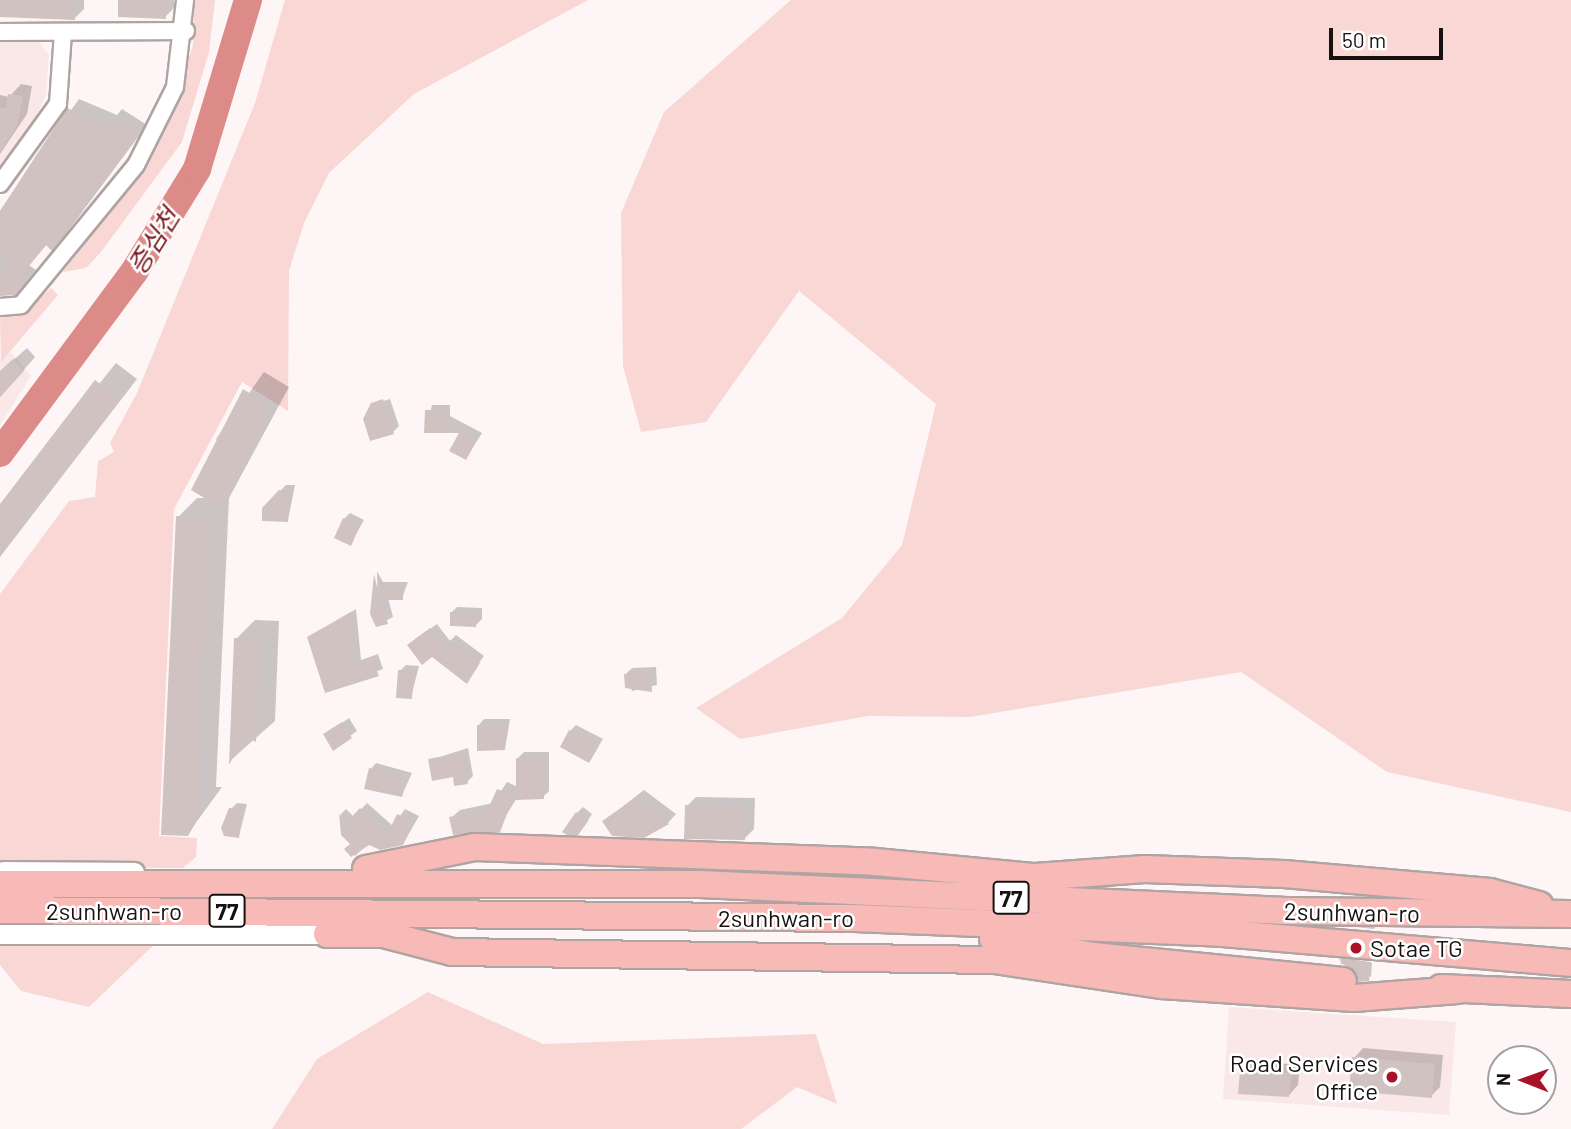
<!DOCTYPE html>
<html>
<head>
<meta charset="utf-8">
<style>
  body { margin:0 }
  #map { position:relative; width:1571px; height:1129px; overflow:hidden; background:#fef6f6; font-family:Barlow,"Noto Sans KR",sans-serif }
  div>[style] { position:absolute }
  .built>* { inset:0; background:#f9e8e7 }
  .green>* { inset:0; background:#f8d7d5 }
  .shadow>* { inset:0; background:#0003 }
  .river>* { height:28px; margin:-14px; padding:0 14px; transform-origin:14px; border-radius:14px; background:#dc8b88 }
  .building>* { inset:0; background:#cfc2c1 }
  .roads { filter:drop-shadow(2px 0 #b0a4a3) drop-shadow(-2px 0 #b0a4a3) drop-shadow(0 2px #b0a4a3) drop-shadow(0 -2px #b0a4a3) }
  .minor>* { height:16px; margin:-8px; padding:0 8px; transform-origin:8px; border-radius:8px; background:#fff }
  .tertiary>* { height:19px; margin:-9.5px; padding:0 9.5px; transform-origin:9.5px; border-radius:9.5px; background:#fff }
  .trunk>* { height:26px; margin:-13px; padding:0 13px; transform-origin:13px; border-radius:13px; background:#f8bab7 }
  .dots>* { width:19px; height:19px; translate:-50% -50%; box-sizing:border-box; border:4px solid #fff; border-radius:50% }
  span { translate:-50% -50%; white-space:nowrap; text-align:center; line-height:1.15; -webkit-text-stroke:5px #fff; paint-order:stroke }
  .shield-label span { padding:2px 5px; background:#fff; border:2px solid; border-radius:5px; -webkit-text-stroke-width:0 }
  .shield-label { font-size:23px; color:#161212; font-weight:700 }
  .street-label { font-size:24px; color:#161212 }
  .poi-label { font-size:24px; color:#161212 }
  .left { translate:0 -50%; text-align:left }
  .right { translate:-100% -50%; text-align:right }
  .water-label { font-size:26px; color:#7b1c22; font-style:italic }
  .north { position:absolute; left:1487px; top:1045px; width:70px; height:70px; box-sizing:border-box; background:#fff; border:2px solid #a2a0a0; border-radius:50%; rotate:271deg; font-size:19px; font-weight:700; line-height:28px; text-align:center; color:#161212 }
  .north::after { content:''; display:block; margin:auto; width:24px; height:32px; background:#a91226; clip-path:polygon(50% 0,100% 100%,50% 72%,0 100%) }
  .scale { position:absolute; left:1329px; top:28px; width:114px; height:32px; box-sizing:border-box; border:4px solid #161212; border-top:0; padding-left:9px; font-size:21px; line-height:24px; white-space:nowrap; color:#161212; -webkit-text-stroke:5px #fff; paint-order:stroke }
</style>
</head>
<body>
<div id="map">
  <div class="built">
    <div style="clip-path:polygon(0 42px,39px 42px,49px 55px,46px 93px,35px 122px,0 166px)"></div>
    <div style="clip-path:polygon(11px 352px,31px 376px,0 425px,0 359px)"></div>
    <div style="clip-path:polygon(1229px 1007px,1456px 1022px,1449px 1115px,1223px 1099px)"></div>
  </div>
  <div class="green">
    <div style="clip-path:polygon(194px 0,215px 0,209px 52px,182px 142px,101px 252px,86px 268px,63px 272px,143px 169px,167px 127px,193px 45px)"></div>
    <div style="clip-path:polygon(285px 0,588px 0,414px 94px,329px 173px,304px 223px,289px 271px,288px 411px,242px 382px,174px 509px,159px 836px,197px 838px,196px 857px,183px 868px,0 867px,0 594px,69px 501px,95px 497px,98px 461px,114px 452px,110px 443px,137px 393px,255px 103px)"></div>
    <div style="clip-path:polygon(791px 0,1571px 0,1571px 812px,1387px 772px,1241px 672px,970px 717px,868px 716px,740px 739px,696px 708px,842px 618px,902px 545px,936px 404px,799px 291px,706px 422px,641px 432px,623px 366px,621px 213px,664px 112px)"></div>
    <div style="clip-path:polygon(51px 288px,58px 295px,1px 362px,0 314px,23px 313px)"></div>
    <div style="clip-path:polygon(0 938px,160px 939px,89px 1007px,21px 991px,0 965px)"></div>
    <div style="clip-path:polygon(428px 992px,543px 1044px,816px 1034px,837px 1104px,797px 1087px,741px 1129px,272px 1129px,317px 1059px)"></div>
  </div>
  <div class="shadow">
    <div style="clip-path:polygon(0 0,84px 0,84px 9px,75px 18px,0 15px)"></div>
    <div style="clip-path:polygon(120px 0,174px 0,174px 8px,165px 17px)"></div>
    <div style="clip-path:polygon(21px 84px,32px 86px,27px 114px,0 154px,0 95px,9px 97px)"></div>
    <div style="clip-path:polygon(79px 99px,117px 115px,122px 109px,147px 125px,62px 239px,52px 248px,47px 244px,29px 265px,36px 270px,25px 283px,0 295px,0 211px)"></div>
    <div style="clip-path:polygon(27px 348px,35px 357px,0 397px,0 372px)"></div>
    <div style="clip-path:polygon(116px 363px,137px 379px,0 557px,0 507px)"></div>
    <div style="clip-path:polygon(264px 372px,289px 387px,229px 498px,216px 787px,222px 787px,187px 835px,178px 517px,197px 498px,209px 498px,221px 442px,216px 439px)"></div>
    <div style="clip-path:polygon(390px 399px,399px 426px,393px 432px,373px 404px)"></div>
    <div style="clip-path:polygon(432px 405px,450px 405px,450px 416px,482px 433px,466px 458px,451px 450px,462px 431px,426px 431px)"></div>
    <div style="clip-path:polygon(286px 485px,295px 485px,288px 520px,264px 508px)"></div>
    <div style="clip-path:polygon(350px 513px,364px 520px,350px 544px,344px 519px)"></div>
    <div style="clip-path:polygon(377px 571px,383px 582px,408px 582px,402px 598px,388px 598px,393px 617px,378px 625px)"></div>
    <div style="clip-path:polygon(457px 607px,482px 608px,482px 619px,476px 625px,451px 613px)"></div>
    <div style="clip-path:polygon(356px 609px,361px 660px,378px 654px,383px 669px,326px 691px,309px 637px)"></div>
    <div style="clip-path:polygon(255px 620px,279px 621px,275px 721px,231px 760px,236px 639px)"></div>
    <div style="clip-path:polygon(437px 624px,450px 641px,456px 635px,484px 656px,473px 671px,415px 639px)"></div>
    <div style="clip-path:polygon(406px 665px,419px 666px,411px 697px,400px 671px)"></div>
    <div style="clip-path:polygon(656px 667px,657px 685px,632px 691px,626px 674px,632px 668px)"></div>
    <div style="clip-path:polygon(349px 718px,357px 731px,333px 748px,325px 735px)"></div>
    <div style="clip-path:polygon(484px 719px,510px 719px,505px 749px,479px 725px)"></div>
    <div style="clip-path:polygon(576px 725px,603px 739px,589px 761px,570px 731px)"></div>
    <div style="clip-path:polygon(468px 748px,473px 776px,467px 782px,430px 760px)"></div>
    <div style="clip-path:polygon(524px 752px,549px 752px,549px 791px,543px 797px,517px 798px,498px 828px,451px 818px,460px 810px,493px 803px,507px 782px,518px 787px,518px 758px)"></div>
    <div style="clip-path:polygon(376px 763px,412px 773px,402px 795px,371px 769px)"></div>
    <div style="clip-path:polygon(644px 790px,676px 814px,668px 823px,643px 836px,604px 821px)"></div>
    <div style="clip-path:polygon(696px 797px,755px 798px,754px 829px,745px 838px,687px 806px)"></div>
    <div style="clip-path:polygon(237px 803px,247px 804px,239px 836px,231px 809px)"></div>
    <div style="clip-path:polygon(367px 803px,393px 826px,405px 809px,419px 816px,403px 844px,368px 843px,355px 856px,347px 849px,352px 843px,343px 835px,341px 814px,346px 809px,354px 817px)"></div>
    <div style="clip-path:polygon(583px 807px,592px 814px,584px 827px,577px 813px)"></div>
    <div style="clip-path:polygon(1347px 926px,1376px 926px,1374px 929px)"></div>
    <div style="clip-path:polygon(1343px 957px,1372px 963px,1371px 977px,1340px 963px)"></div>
    <div style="clip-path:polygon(1363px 1048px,1443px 1055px,1440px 1087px,1431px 1096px,1354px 1058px)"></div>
    <div style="clip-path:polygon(1251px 1063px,1300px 1064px,1298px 1085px,1289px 1095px,1242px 1072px)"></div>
  </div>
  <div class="river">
    <div style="left:0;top:453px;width:225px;rotate:-53.5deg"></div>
    <div style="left:134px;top:272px;width:121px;rotate:-58.5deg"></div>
    <div style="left:197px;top:169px;width:177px;rotate:-73.2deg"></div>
  </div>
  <div class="building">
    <div style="clip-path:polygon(0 0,65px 0,75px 4px,75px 20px,0 17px)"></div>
    <div style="clip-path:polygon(118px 0,166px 0,166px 19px,118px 17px)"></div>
    <div style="clip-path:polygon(8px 94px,23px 96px,17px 126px,0 152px,0 107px,6px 108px)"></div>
    <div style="clip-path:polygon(67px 108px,107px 125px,111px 118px,139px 135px,52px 251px,46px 245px,21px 276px,27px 281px,16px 295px,0 296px,0 275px,11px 261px,0 252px,0 211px)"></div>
    <div style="clip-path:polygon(13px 359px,24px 371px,0 397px,0 371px)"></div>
    <div style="clip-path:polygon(95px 380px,120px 399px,0 555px,0 504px)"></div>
    <div style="clip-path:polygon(243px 389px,271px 406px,221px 508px,191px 490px)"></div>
    <div style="clip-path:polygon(383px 399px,394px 434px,370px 441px,363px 419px,371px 403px)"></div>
    <div style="clip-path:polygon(425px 410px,444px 410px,444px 422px,477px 440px,466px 460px,449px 451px,459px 433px,424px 433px)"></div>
    <div style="clip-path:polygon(279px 490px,289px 491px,288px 522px,262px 521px,262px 508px)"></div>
    <div style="clip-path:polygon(176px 516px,210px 518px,198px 806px,205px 806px,188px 836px,161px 835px)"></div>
    <div style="clip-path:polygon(343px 518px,360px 526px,351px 546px,334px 538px)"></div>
    <div style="clip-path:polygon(374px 574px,377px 587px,403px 587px,403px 600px,381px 600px,388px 624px,376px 627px,370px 614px)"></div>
    <div style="clip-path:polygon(351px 612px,356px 663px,372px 658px,379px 676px,325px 693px,307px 637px)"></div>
    <div style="clip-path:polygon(450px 612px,477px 613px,476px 627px,450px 626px)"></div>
    <div style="clip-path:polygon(430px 628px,449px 654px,449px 640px,480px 663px,467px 684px,432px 657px,422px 665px,407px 645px)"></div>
    <div style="clip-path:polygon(234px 638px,260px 639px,256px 742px,245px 736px,229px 765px)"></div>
    <div style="clip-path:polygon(398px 670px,414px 671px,412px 699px,396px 698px)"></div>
    <div style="clip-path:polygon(651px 673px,652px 692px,625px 688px,624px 674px)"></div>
    <div style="clip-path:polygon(342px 722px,352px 738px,333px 751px,323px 734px)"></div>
    <div style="clip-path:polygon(477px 725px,505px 725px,505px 750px,477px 751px)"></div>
    <div style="clip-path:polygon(569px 730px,599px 746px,589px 763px,560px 747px)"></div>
    <div style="clip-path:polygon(462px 753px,468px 784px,454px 786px,453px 777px,432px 781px,428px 759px)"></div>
    <div style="clip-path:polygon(544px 757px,544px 799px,516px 800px,516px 758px)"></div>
    <div style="clip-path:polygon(369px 768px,407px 779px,402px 797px,364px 789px)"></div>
    <div style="clip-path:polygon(497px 789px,514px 796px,500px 832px,453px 835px,449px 817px,488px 809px)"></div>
    <div style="clip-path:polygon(634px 799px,669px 824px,644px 838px,612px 836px,602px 821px)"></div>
    <div style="clip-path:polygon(685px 805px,746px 807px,745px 840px,684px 839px)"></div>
    <div style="clip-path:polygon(229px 808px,242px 809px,239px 838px,224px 836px,221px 828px)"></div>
    <div style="clip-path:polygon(360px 808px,388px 833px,397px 814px,414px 822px,403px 845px,380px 850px,369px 845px,351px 857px,344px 849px,350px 844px,341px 835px,339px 814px,347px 822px)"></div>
    <div style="clip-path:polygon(576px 812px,588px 821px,578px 835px,567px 835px,562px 832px)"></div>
    <div style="clip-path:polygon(1339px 959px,1371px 962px,1369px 981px,1359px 982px)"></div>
    <div style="clip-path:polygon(1352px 1057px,1435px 1064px,1432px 1098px,1349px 1091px)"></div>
    <div style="clip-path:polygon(1240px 1071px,1292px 1073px,1289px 1097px,1238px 1094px)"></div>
  </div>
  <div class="roads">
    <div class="minor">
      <div style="left:0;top:32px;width:186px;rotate:-0.3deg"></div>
      <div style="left:0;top:184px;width:99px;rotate:-54.1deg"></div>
      <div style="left:58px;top:104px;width:71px;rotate:-86deg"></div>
      <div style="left:0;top:307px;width:21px;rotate:-5deg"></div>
      <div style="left:21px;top:305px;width:181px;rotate:-50.6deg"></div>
      <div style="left:136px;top:165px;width:87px;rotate:-63.4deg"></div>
      <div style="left:175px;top:87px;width:88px;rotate:-83.4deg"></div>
    </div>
    <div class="tertiary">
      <div style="left:3px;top:871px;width:131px;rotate:0.4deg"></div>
      <div style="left:0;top:934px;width:327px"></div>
    </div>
    <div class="trunk">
      <div style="left:366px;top:869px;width:111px;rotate:-11.4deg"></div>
      <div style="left:475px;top:847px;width:400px;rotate:2.1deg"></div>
      <div style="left:875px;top:862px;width:161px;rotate:5.4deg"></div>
      <div style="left:1035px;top:877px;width:110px;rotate:-4.2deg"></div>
      <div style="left:1145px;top:869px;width:139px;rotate:2.1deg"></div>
      <div style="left:1284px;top:874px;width:207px;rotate:5deg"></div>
      <div style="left:1490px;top:892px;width:51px;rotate:14.9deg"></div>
      <div style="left:0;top:884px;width:700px"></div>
      <div style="left:700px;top:884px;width:587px;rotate:2.64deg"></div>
      <div style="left:1286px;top:911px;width:285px;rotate:0.6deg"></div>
      <div style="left:0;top:910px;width:855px;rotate:0.54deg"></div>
      <div style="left:855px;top:918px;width:366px;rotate:2.3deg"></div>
      <div style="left:1221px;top:933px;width:351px;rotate:4.9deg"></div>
      <div style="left:327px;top:934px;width:56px"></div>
      <div style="left:383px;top:934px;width:71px;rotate:14.6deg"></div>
      <div style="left:452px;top:952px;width:542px;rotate:0.85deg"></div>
      <div style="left:994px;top:960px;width:170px;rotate:8.5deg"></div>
      <div style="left:1162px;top:985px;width:192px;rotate:3.9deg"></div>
      <div style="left:1354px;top:998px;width:104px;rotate:-4.4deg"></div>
      <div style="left:993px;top:939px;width:101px;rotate:9.6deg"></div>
      <div style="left:1093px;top:956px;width:251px;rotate:5.7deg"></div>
      <div style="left:1441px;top:988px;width:130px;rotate:2.6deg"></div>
    </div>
  </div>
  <div class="dots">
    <div style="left:1356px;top:948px;background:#a91226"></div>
    <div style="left:1392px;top:1077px;background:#a91226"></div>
  </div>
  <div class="shield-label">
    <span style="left:1011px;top:898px">77</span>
    <span style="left:227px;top:911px">77</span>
  </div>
  <div class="street-label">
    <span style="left:114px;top:911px">2sunhwan-ro</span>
    <span style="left:1352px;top:912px;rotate:1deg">2sunhwan-ro</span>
    <span style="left:786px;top:918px">2sunhwan-ro</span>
  </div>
  <div class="poi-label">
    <span class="left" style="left:1370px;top:948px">Sotae TG</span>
    <span class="right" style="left:1378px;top:1077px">Road Services<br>Office</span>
  </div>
  <div class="water-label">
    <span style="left:153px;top:241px;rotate:-58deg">증심천</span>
  </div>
  <div class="north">N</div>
  <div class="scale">50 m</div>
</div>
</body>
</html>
